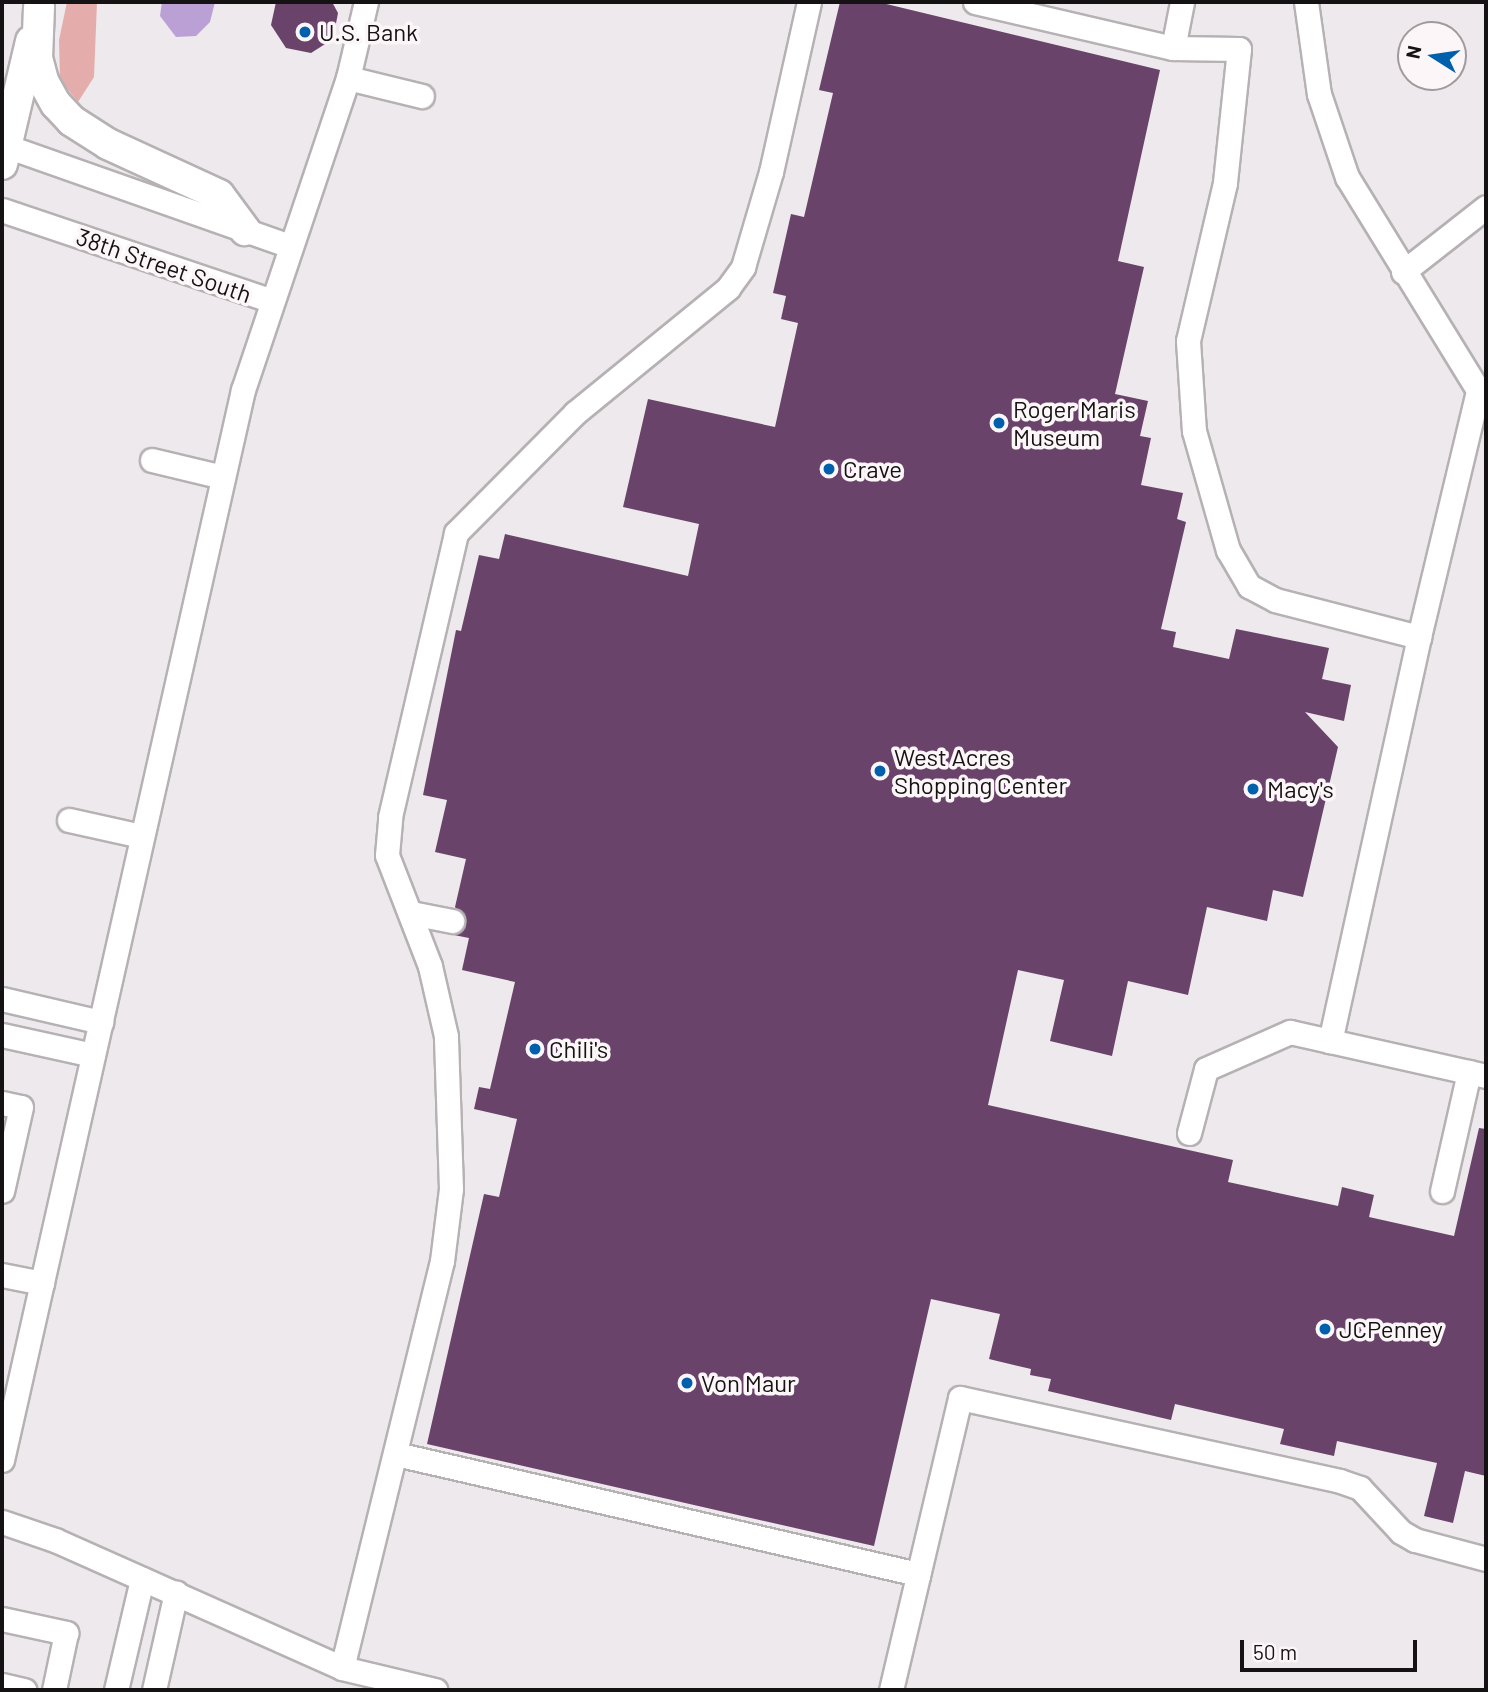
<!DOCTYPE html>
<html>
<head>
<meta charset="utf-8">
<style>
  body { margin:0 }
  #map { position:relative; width:1488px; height:1692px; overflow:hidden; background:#eee9ec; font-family:Barlow,sans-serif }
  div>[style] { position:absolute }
  .green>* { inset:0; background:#e4adab }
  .water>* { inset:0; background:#baa0d4 }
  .building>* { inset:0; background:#69436a }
  .roads { filter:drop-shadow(2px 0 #b6b1b3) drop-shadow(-2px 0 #b6b1b3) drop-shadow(0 2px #b6b1b3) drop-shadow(0 -2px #b6b1b3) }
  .minor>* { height:23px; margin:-11.5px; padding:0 11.5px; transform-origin:11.5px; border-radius:11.5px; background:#fff }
  .major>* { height:30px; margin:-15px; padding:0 15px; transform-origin:15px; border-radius:15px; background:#fff }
  .dots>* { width:19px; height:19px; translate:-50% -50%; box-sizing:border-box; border:4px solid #fcf6f9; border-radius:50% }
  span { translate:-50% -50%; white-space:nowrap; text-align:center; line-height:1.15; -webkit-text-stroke:7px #fcf6f9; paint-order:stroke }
  .poi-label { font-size:24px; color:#141213 }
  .left { translate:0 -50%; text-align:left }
  .street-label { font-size:24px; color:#141213 }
  .frame { position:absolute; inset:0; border:4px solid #141213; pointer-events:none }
  .north { position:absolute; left:1397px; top:21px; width:70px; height:70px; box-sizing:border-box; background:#fcf6f9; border:2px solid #9f9b9d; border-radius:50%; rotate:282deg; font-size:19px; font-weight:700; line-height:28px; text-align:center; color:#141213 }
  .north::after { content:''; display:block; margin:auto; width:24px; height:32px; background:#0060ac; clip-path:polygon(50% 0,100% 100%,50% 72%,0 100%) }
  .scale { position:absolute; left:1240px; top:1640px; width:177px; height:32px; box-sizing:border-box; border:4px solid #141213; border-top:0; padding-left:9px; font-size:21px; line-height:24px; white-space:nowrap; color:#141213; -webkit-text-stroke:5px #fcf6f9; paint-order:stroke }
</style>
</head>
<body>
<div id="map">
  <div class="green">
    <div style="clip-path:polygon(67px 2px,97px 2px,94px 77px,78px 102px,60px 80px,59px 40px)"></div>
  </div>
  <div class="water">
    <div style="clip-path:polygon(162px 2px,215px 2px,210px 22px,196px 36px,176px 37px,160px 16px)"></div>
  </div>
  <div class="building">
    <div style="clip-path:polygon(276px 2px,332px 2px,338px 13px,333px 39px,311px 53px,286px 48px,271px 25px)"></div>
    <div style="clip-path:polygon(840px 2px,878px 2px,1160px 70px,1118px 261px,1144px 267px,1115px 394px,1148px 401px,1140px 436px,1151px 438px,1141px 485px,1183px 493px,1177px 519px,1186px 522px,1161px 629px,1176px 632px,1173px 647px,1229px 659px,1236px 629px,1329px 648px,1322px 679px,1351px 685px,1344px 721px,1305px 712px,1338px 747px,1303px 897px,1273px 890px,1267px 921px,1207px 907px,1188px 995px,1128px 981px,1112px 1056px,1050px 1041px,1064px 980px,1018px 970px,988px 1105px,1233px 1160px,1228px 1182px,1338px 1206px,1342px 1187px,1374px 1195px,1369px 1217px,1454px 1236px,1479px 1128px,1486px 1129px,1486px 1476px,1465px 1471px,1453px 1523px,1424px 1516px,1437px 1463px,1337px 1441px,1334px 1456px,1280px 1444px,1284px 1429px,1175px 1404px,1171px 1420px,1048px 1391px,1051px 1379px,1030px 1375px,1031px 1369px,989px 1359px,1000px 1314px,931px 1299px,874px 1546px,427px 1444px,484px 1194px,499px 1197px,517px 1119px,474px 1109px,479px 1087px,490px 1089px,515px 982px,462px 970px,469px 938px,454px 935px,466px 923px,455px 907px,466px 859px,435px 852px,447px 800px,423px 795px,456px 630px,461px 631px,479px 555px,499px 559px,505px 534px,688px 576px,699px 524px,623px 507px,648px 399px,775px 427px,798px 323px,781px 319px,786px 296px,773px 293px,791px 214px,804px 217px,833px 93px,819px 90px)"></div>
  </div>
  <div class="roads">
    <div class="minor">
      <div style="left:975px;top:2px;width:203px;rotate:13.1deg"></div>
      <div style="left:1173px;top:48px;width:66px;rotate:0.9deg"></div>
      <div style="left:1239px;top:49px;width:135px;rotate:96deg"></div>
      <div style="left:1225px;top:183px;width:162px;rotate:103.2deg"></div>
      <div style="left:1188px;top:341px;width:90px;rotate:86.2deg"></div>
      <div style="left:1194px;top:431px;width:124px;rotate:74.1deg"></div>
      <div style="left:1228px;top:550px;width:42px;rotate:59.7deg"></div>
      <div style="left:1249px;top:586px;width:30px;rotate:28deg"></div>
      <div style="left:1275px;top:600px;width:149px;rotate:14.4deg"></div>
      <div style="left:1419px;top:637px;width:253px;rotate:-76.5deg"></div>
      <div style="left:1306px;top:2px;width:93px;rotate:82deg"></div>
      <div style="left:1319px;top:94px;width:88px;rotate:71.4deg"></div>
      <div style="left:1347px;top:177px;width:265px;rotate:58.4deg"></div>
      <div style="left:1173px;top:48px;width:47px;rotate:-78.9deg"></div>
      <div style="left:348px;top:78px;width:76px;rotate:13.7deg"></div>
      <div style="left:6px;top:146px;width:301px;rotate:19.4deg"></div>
      <div style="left:2px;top:210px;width:285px;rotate:18.6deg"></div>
      <div style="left:1403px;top:272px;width:105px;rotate:-38.1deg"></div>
      <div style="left:152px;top:460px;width:73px;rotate:13.5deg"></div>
      <div style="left:1419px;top:637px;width:414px;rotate:102.4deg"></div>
      <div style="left:1330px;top:1041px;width:160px;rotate:12.6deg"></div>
      <div style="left:69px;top:820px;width:74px;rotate:12.5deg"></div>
      <div style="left:411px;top:913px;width:42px;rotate:11deg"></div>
      <div style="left:2px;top:999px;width:102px;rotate:13.1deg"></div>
      <div style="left:2px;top:1035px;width:93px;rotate:12.4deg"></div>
      <div style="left:2px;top:1103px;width:19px;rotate:12deg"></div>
      <div style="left:21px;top:1107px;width:86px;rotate:102.7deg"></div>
      <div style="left:1189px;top:1133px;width:66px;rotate:-75.1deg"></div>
      <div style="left:1206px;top:1069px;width:92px;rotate:-23.8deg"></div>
      <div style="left:1290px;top:1032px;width:41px;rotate:12.7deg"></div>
      <div style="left:1442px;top:1191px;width:122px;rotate:-77.2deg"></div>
      <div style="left:2px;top:1275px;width:41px;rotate:11.3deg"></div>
      <div style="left:396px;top:1454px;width:536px;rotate:12.95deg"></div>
      <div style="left:2px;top:1460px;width:1097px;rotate:-77.31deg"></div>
      <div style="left:243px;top:390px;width:329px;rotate:-71.4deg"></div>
      <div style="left:348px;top:78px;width:78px;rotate:-76.7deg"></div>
      <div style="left:2px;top:1522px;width:56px;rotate:18.8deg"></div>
      <div style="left:55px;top:1540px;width:314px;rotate:24deg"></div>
      <div style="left:342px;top:1668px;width:96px;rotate:13.3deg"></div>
      <div style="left:2px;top:1619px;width:66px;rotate:12.3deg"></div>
      <div style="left:66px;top:1633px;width:58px;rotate:101.9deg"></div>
      <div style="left:342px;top:1668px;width:419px;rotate:-76.2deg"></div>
      <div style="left:442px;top:1261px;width:73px;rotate:-82.9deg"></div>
      <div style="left:451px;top:1189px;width:153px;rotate:-91.9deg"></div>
      <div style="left:446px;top:1036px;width:72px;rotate:-102.9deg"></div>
      <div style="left:430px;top:966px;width:119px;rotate:-111.2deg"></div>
      <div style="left:387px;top:855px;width:38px;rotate:-85deg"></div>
      <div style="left:390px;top:817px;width:292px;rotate:-76.9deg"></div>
      <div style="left:456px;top:533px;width:169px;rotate:-45.2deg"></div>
      <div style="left:575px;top:413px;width:198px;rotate:-39.2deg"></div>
      <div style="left:728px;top:288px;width:26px;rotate:-54deg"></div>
      <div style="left:743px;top:267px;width:99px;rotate:-73.6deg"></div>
      <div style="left:771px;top:172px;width:174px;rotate:-77.4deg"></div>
      <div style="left:2px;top:1685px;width:23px;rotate:13deg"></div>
      <div style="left:116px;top:1690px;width:114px;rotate:-76.8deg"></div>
      <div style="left:154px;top:1690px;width:100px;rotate:-77.3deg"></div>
      <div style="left:891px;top:1690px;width:300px;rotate:-76.7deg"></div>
      <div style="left:960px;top:1398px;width:389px;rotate:12.3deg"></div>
      <div style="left:1340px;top:1481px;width:21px;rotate:19deg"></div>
      <div style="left:1360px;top:1488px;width:60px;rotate:47deg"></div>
      <div style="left:1401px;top:1532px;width:16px;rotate:30deg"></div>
      <div style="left:1415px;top:1540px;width:73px;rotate:15deg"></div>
    </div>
    <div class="major">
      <div style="left:39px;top:7px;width:51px;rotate:92.2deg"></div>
      <div style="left:37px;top:58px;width:24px;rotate:75deg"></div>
      <div style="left:43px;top:81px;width:26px;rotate:61deg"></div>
      <div style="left:56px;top:104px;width:23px;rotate:47deg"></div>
      <div style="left:72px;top:121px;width:43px;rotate:32.6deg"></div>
      <div style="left:108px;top:144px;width:122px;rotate:24.7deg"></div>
      <div style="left:219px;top:195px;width:44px;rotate:53.4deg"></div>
      <div style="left:2px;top:164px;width:126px;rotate:-76.7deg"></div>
    </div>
  </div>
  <div class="dots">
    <div style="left:305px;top:32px;background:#0060ac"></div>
    <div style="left:999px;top:423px;background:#0060ac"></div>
    <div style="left:829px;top:469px;background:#0060ac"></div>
    <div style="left:880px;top:771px;background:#0060ac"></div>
    <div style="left:1253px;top:789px;background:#0060ac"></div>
    <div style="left:535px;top:1049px;background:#0060ac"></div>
    <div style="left:1325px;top:1329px;background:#0060ac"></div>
    <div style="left:687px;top:1383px;background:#0060ac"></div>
  </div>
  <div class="poi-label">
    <span class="left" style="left:319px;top:32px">U.S. Bank</span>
    <span class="left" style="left:1013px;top:423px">Roger Maris<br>Museum</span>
    <span class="left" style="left:843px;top:469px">Crave</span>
    <span class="left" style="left:894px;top:771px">West Acres<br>Shopping Center</span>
    <span class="left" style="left:1267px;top:789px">Macy's</span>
    <span class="left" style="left:549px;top:1049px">Chili's</span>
    <span class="left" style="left:1339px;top:1329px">JCPenney</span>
    <span class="left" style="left:701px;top:1383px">Von Maur</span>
  </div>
  <div class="street-label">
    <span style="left:164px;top:265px;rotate:19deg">38th Street South</span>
  </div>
  <div class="frame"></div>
  <div class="north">N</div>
  <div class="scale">50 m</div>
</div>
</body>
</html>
